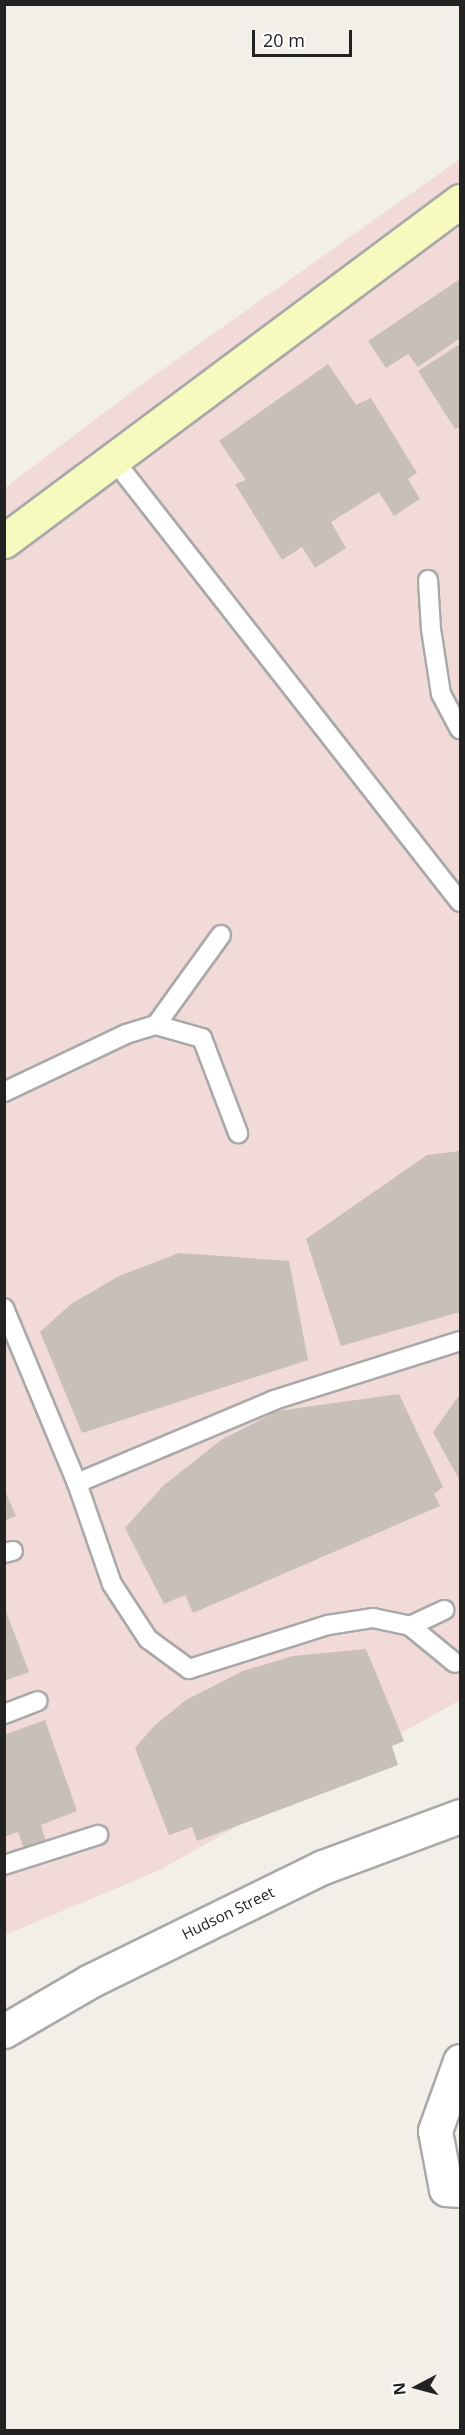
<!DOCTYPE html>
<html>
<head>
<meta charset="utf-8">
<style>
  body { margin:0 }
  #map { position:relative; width:465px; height:2435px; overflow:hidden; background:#f2efe9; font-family:"Open Sans",sans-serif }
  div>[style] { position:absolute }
  .commercial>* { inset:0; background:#f2dad9 }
  .building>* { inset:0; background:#c7bfb8 }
  .roads { filter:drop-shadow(2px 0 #a9a9a9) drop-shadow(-2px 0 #a9a9a9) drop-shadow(0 2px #a9a9a9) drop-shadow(0 -2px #a9a9a9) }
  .lane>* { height:18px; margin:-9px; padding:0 9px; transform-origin:9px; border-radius:9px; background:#fff }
  .street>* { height:33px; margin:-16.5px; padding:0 16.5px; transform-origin:16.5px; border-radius:16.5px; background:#fff }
  .secondary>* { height:33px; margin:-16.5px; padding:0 16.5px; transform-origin:16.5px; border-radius:16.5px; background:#f7fabf }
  span { translate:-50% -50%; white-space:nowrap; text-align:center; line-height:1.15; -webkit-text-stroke:5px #fff; paint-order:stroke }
  .street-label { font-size:15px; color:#222 }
  .frame { position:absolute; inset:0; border:6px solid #222; pointer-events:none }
  .north { position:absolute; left:387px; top:2357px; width:60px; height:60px; -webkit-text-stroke:4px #fff; paint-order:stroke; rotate:264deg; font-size:16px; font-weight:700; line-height:24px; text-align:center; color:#222 }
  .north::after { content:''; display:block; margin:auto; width:21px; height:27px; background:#222; clip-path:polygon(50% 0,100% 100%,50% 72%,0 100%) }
  .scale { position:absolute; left:252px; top:30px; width:100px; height:27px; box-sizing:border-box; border:3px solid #222; border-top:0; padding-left:8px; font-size:18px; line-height:21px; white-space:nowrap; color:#222; -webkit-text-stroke:4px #fff; paint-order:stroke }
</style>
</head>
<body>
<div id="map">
  <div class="commercial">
    <div style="clip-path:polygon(460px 159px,460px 1700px,160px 1870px,5px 1935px,5px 488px,138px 387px)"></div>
  </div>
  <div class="building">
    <div style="clip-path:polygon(460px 279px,460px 338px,418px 367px,408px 354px,386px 368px,368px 341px)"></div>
    <div style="clip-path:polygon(460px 344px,460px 426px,455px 429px,418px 371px)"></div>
    <div style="clip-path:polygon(328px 364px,356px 405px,371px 398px,417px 473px,408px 479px,420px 499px,394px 516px,379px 492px,331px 522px,346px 548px,315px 568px,302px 547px,282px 560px,235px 484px,246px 480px,219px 441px)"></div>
    <div style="clip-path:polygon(460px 1151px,460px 1312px,341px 1346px,306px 1239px,427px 1155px)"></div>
    <div style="clip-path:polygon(179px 1253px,289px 1261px,308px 1360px,82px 1433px,40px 1332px,71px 1304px,119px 1276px)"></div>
    <div style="clip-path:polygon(399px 1394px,443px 1487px,434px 1494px,440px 1506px,193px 1613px,185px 1595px,164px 1604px,125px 1528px,163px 1486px,221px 1440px,277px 1411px)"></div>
    <div style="clip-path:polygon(460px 1394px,460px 1481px,433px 1432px)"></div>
    <div style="clip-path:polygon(4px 1489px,16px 1516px,4px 1521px)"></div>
    <div style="clip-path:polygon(4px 1606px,29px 1672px,4px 1681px)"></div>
    <div style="clip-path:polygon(366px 1649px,404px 1741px,392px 1746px,398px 1765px,197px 1841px,192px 1827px,169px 1835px,135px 1748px,154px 1726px,186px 1700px,243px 1671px,293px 1656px)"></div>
    <div style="clip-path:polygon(45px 1720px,77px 1811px,41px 1825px,46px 1842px,24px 1849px,18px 1832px,4px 1837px,4px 1735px)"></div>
  </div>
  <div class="roads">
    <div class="lane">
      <div style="left:114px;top:460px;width:561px;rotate:51.95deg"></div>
      <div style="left:428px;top:580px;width:49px;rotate:86.5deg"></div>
      <div style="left:431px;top:629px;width:66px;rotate:81.3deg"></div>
      <div style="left:441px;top:694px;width:40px;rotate:62deg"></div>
      <div style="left:156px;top:1025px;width:48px;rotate:15.8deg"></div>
      <div style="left:202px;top:1038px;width:102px;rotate:69.2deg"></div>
      <div style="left:4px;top:1092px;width:135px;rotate:-25.4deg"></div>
      <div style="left:126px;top:1034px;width:31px;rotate:-17deg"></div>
      <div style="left:156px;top:1025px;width:111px;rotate:-54.2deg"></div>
      <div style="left:4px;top:1308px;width:190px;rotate:67.4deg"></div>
      <div style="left:77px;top:1483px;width:214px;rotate:-22.8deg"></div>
      <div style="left:274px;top:1400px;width:195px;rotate:-17.6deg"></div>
      <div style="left:77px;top:1483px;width:107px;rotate:70.9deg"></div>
      <div style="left:112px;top:1584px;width:66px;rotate:56.8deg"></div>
      <div style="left:148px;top:1639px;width:51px;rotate:36.2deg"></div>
      <div style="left:189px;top:1669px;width:146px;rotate:-17.6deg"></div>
      <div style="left:328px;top:1625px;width:46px;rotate:-8.8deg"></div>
      <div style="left:373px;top:1618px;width:38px;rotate:12deg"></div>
      <div style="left:410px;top:1626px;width:38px;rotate:-25deg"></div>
      <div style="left:4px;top:1553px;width:9px;rotate:-13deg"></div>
      <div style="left:410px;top:1626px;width:58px;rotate:39.4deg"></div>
      <div style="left:4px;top:1714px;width:36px;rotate:-21deg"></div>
      <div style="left:4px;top:1865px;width:99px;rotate:-17.7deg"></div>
    </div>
    <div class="street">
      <div style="left:4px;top:2031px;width:99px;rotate:-30.2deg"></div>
      <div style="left:90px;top:1981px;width:259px;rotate:-26.1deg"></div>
      <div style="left:323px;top:1867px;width:146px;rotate:-20.4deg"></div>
      <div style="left:460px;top:2061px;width:74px;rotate:109.7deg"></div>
      <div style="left:435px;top:2131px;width:59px;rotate:79.3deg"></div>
      <div style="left:446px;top:2189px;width:14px;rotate:4deg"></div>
    </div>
    <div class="secondary">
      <div style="left:4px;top:541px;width:569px;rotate:-36.71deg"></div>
    </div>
  </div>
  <div class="street-label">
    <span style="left:228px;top:1913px;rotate:-26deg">Hudson Street</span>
  </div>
  <div class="frame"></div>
  <div class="north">N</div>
  <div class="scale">20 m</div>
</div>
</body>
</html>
